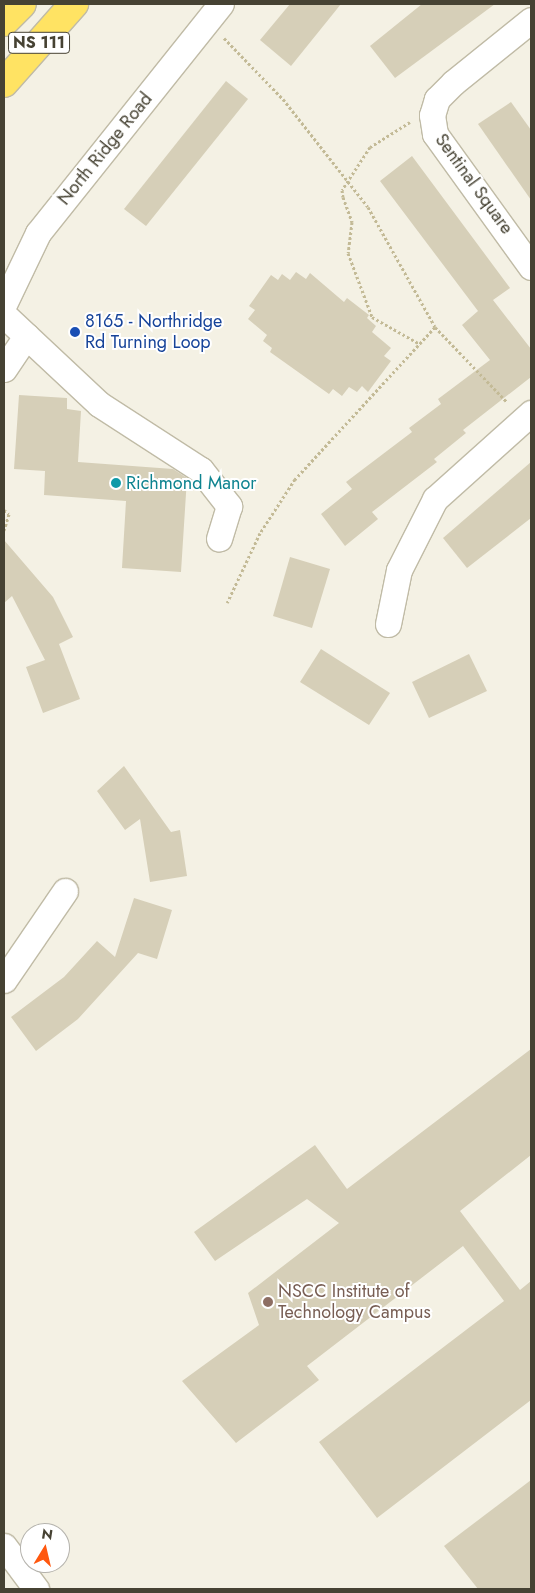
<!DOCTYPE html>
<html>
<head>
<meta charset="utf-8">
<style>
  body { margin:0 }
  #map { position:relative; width:535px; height:1593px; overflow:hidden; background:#f4f1e4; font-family:Jost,sans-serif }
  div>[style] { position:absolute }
  .building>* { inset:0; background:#d6cfb8 }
  .path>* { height:3px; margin-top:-1.5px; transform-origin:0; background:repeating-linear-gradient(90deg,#c3ba96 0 2.5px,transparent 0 5px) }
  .roads { filter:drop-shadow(1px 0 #c0bba6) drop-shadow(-1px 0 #c0bba6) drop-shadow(0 1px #c0bba6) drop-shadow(0 -1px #c0bba6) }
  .minor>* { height:25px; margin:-12.5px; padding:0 12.5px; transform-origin:12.5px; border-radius:12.5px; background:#fff }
  .highway>* { height:28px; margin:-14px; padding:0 14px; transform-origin:14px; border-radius:14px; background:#ffe363 }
  .dots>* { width:14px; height:14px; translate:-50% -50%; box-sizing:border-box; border:2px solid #fff; border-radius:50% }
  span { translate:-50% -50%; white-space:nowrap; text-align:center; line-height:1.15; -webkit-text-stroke:4px #fff; paint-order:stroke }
  .shield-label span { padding:1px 4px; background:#fff; border:1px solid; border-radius:4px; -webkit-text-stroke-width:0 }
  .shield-label { font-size:16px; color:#464233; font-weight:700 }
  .street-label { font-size:18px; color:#464233 }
  .transit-label { font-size:18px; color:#164399 }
  .left { translate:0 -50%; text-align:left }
  .culture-label { font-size:18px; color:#0d838f }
  .education-label { font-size:18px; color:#785e54 }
  .frame { position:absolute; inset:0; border:5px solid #464233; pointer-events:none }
  .north { position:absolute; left:20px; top:1523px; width:50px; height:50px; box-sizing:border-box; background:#fff; border:1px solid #b5b3ad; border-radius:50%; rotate:9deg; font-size:14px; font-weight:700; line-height:20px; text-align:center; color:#464233 }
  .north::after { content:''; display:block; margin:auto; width:18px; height:22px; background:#ff580f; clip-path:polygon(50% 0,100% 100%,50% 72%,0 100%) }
</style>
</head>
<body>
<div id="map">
  <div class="building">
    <div style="clip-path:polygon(290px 4px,341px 4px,291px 66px,260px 40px)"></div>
    <div style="clip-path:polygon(422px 4px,495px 4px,395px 78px,370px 46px)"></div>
    <div style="clip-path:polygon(226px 81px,248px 99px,146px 226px,124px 209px)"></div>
    <div style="clip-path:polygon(511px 102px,531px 130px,531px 200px,478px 124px)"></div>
    <div style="clip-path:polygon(412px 156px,510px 288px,493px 300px,531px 349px,531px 377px,463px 430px,466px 433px,434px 459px,437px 462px,372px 512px,378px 519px,345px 546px,321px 514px,352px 489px,346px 482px,412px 432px,409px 428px,441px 404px,438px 399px,490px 360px,462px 325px,478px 311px,380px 181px)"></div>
    <div style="clip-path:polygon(296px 272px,306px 279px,310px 273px,344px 302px,347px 298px,369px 315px,367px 318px,376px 326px,372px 332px,391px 348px,384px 356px,391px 361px,368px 392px,362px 386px,357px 392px,349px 387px,342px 396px,333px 389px,329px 394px,270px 352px,272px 348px,263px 341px,267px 335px,248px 319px,255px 310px,249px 306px,271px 275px,278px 280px,282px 274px,290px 280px)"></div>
    <div style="clip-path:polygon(19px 395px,67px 398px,67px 409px,81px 411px,78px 462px,173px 469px,187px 478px,181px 572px,122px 568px,126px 501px,44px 495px,45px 471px,14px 469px)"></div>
    <div style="clip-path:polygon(531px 462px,531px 518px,467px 568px,443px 538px)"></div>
    <div style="clip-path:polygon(4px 540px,53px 597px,73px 637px,59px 644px,80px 699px,43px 713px,26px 667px,45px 660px,12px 596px,4px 603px)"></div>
    <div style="clip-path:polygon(290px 557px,330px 569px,312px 628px,273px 616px)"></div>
    <div style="clip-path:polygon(321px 649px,390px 693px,369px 725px,300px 682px)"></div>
    <div style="clip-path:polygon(469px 654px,487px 691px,429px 718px,412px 682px)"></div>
    <div style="clip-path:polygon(124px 766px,171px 832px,180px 830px,187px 876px,150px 882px,140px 819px,125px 830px,97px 791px)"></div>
    <div style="clip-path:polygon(134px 898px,172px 910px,157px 959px,138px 953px,78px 1019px,36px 1051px,11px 1017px,64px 977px,97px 941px,115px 957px)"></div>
    <div style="clip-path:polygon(531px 1049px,531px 1155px,460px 1211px,520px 1290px,531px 1281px,531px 1400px,377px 1518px,319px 1442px,504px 1301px,463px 1246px,307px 1366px,319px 1380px,236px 1443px,182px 1381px,259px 1325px,248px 1293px,339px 1223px,307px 1199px,215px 1261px,194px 1232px,315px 1145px,347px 1189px)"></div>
    <div style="clip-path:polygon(531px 1480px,531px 1589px,478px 1589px,444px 1546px)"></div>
  </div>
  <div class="path">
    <div style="left:224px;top:38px;width:85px;rotate:46deg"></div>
    <div style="left:283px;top:99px;width:137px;rotate:51.8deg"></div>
    <div style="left:368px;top:207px;width:137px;rotate:60.8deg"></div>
    <div style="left:435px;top:327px;width:207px;rotate:132.6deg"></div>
    <div style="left:295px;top:479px;width:64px;rotate:122.9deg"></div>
    <div style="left:260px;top:533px;width:77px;rotate:115.2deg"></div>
    <div style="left:410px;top:122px;width:47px;rotate:148deg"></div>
    <div style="left:370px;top:147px;width:51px;rotate:123.1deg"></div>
    <div style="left:342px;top:190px;width:7px;rotate:82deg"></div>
    <div style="left:343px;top:197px;width:27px;rotate:70deg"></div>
    <div style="left:352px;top:222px;width:31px;rotate:97deg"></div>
    <div style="left:348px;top:253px;width:68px;rotate:69.4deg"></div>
    <div style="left:372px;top:317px;width:55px;rotate:29.4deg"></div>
    <div style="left:435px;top:327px;width:104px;rotate:46.2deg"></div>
    <div style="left:4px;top:510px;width:6px;rotate:39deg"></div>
    <div style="left:9px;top:514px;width:17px;rotate:107deg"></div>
  </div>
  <div class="roads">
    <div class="minor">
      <div style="left:531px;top:20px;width:100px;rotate:141.1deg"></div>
      <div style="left:453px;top:83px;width:23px;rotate:135deg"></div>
      <div style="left:437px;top:99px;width:17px;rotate:107deg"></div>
      <div style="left:432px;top:115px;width:19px;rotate:81deg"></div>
      <div style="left:435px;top:134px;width:164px;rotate:54.2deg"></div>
      <div style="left:4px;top:304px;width:79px;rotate:-64.4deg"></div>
      <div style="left:38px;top:233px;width:293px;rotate:-51.4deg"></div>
      <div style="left:4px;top:315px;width:130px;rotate:43.1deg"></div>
      <div style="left:99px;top:404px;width:121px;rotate:32.9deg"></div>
      <div style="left:201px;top:470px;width:46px;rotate:52.1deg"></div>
      <div style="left:229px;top:506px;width:34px;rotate:107deg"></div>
      <div style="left:4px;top:369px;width:40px;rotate:-56deg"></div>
      <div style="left:388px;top:624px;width:55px;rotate:-78.5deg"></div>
      <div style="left:399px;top:570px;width:80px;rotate:-63.1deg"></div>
      <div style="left:435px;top:499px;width:129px;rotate:-41.9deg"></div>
      <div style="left:4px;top:980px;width:108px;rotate:-55.6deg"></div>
      <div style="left:4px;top:1546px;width:54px;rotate:53.3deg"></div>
    </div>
    <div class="highway">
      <div style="left:4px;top:22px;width:25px;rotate:-45deg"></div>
      <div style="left:4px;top:83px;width:106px;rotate:-48.5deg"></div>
    </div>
  </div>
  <div class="dots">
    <div style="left:75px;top:332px;background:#1a4fb4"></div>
    <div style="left:116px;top:483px;background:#0f9aa8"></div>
    <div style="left:268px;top:1302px;background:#8d6e63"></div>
  </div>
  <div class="shield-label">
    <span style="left:39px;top:43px">NS 111</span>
  </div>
  <div class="street-label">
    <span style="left:105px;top:149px;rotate:-51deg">North Ridge Road</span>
    <span style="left:474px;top:184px;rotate:54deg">Sentinal Square</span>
  </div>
  <div class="transit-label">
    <span class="left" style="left:85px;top:332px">8165 - Northridge<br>Rd Turning Loop</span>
  </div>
  <div class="culture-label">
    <span class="left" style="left:126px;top:483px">Richmond Manor</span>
  </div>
  <div class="education-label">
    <span class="left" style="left:278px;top:1302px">NSCC Institute of<br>Technology Campus</span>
  </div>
  <div class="frame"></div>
  <div class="north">N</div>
</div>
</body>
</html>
